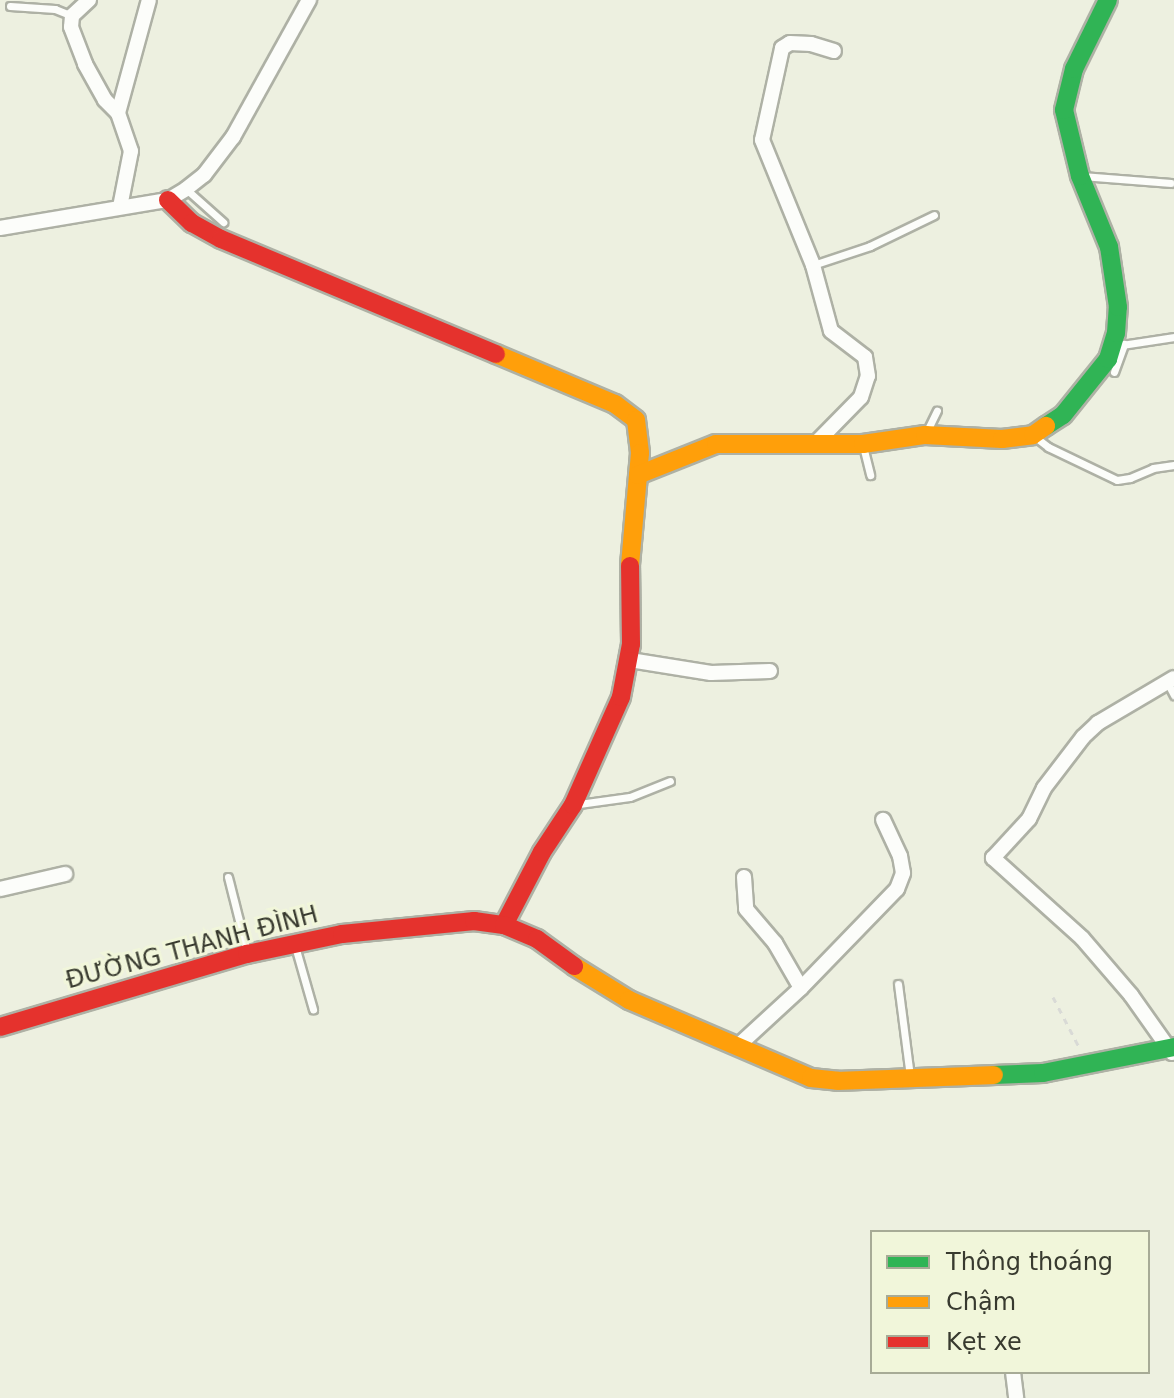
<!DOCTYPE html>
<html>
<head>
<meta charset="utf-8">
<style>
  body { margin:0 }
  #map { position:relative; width:1174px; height:1398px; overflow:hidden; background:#edf0e0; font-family:"DejaVu Sans",sans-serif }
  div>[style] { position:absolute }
  .path>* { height:3px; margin-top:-1.5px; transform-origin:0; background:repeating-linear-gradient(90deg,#d9dad6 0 6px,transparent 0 12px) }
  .roads { filter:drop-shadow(2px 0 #aeb1a5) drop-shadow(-2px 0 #aeb1a5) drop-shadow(0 2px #aeb1a5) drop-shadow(0 -2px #aeb1a5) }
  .lane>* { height:7px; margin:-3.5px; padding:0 3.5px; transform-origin:3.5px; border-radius:3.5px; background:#fcfdfa }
  .street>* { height:14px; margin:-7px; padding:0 7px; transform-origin:7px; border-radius:7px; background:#fcfdfa }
  .fast>* { height:18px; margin:-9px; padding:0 9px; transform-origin:9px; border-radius:9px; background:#30b455 }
  .slow>* { height:18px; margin:-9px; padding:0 9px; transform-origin:9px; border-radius:9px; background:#ff9f0a }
  .jam>* { height:18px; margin:-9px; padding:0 9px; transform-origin:9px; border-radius:9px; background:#e5322d }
  span { translate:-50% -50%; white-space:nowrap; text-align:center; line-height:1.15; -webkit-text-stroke:6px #f1f6da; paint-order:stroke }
  .street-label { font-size:24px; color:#383a2f }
  .legend { position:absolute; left:870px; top:1230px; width:280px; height:144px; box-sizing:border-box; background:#f1f6da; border:2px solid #a7ab96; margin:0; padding:10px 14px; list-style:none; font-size:24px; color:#383a2f }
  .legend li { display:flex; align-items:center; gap:16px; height:40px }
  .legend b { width:40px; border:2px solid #a7ab96 }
</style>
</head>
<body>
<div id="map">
  <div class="path">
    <div style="left:1053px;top:997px;width:56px;rotate:62.5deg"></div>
  </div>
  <div class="roads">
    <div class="lane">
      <div style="left:10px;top:6px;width:45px;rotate:3.8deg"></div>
      <div style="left:55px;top:9px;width:18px;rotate:22deg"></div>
      <div style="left:1082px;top:176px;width:89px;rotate:4.5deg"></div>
      <div style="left:186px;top:189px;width:50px;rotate:41.7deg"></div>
      <div style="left:813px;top:265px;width:60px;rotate:-18.4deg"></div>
      <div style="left:870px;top:246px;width:71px;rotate:-25.8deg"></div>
      <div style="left:1115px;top:346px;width:60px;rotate:-8.7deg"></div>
      <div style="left:1114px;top:372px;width:30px;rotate:-70deg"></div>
      <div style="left:926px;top:433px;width:25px;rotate:-64deg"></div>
      <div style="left:1034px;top:436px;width:18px;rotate:38deg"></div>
      <div style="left:1048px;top:447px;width:76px;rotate:25.6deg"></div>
      <div style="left:1117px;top:480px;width:13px;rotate:-9deg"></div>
      <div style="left:1130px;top:478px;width:25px;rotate:-23deg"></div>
      <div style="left:1153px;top:468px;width:21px;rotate:-8deg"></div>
      <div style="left:863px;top:446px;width:30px;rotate:76deg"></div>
      <div style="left:1167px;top:682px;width:15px;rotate:62deg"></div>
      <div style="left:579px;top:804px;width:51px;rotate:-7.8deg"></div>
      <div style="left:630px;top:797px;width:43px;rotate:-21.8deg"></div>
      <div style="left:228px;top:877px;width:77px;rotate:75.8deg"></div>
      <div style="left:295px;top:946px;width:66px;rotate:74.1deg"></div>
      <div style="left:898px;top:984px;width:94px;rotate:82.6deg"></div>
    </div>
    <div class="street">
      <div style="left:89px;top:0;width:23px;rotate:137deg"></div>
      <div style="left:72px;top:16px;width:11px;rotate:95deg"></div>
      <div style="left:71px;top:27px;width:40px;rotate:69deg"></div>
      <div style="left:85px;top:64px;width:41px;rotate:60.9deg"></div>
      <div style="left:105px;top:100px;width:18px;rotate:45deg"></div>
      <div style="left:120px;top:207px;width:57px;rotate:-78.9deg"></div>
      <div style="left:131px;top:151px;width:40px;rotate:-108.9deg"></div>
      <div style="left:118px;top:113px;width:117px;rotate:-74.7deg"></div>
      <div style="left:0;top:228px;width:170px;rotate:-9.5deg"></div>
      <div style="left:168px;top:200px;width:21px;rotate:-31deg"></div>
      <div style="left:186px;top:189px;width:23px;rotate:-38deg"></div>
      <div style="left:204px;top:175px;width:48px;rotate:-52.7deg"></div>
      <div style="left:233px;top:137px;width:157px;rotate:-61deg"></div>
      <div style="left:816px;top:443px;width:64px;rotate:-45.6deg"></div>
      <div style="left:861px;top:397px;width:22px;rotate:-72deg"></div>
      <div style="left:868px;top:376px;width:19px;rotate:-99deg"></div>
      <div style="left:865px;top:357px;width:43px;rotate:-142.6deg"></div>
      <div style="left:831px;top:331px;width:68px;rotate:-105.3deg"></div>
      <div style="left:813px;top:265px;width:135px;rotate:-112.2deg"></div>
      <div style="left:762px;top:140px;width:94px;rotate:-77.7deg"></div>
      <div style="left:782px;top:48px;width:9px;rotate:-32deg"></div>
      <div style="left:790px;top:43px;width:21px;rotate:3deg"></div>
      <div style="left:811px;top:44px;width:24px;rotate:17deg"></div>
      <div style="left:630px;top:660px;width:82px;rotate:9.1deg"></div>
      <div style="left:711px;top:673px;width:59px;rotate:-1.9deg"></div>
      <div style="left:744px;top:877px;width:32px;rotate:86deg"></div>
      <div style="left:746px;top:909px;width:45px;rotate:49.5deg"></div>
      <div style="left:775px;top:943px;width:52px;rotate:60deg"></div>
      <div style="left:0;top:889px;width:67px;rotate:-13deg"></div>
      <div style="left:739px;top:1045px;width:84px;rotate:-42.6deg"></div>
      <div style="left:801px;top:988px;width:138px;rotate:-45.9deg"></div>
      <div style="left:897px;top:889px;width:17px;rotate:-69deg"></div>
      <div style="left:903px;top:873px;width:17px;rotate:-100deg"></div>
      <div style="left:900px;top:856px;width:40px;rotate:-115deg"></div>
      <div style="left:1172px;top:1053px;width:71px;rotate:-125.3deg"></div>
      <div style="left:1131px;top:995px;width:75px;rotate:-130.7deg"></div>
      <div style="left:1082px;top:938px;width:120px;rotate:-138deg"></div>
      <div style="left:993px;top:858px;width:53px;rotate:-47.3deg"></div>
      <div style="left:1029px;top:819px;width:34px;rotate:-64deg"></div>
      <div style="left:1044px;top:788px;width:64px;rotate:-52.6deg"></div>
      <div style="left:1083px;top:737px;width:21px;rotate:-43deg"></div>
      <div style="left:1098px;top:723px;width:88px;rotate:-30.6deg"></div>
      <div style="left:1013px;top:1372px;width:26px;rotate:83deg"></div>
    </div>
    <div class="fast">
      <div style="left:1046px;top:426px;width:20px;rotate:-33deg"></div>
      <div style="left:1063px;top:415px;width:72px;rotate:-51.2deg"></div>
      <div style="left:1108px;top:359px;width:27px;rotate:-73deg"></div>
      <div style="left:1116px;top:333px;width:26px;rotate:-86deg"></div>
      <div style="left:1118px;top:307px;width:61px;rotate:-98.5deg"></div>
      <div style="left:1109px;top:247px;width:77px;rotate:-112.2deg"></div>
      <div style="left:1080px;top:176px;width:68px;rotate:-103.6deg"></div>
      <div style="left:1064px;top:110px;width:42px;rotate:-76.3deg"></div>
      <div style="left:1074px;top:69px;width:77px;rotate:-63.8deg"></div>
      <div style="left:994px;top:1075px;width:49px;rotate:-2.3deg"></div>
      <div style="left:1043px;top:1073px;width:134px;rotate:-11.2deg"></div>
    </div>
    <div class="slow">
      <div style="left:496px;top:354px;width:129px;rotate:22.8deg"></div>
      <div style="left:615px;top:404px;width:26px;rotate:37deg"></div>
      <div style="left:636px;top:420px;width:33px;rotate:83deg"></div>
      <div style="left:640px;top:453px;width:113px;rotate:95.1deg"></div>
      <div style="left:638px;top:475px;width:84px;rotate:-21.7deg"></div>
      <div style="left:716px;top:444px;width:147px"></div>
      <div style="left:863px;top:444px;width:63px;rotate:-8.3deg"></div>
      <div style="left:925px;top:435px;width:77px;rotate:3deg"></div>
      <div style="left:1002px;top:439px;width:31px;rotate:-7deg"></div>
      <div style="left:1033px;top:435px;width:16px;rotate:-35deg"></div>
      <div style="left:574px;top:966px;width:65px;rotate:31.7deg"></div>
      <div style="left:629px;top:1000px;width:198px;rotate:23.2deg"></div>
      <div style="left:811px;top:1078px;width:27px;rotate:6deg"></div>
      <div style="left:838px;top:1081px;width:156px;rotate:-2.2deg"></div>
    </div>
    <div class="jam">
      <div style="left:168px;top:200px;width:33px;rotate:44deg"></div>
      <div style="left:192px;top:223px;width:33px;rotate:29deg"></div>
      <div style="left:221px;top:239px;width:298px;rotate:22.7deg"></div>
      <div style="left:504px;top:925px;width:82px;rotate:-62.5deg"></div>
      <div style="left:542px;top:852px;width:56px;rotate:-56.6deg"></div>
      <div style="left:573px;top:805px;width:118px;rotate:-66deg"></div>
      <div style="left:621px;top:697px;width:54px;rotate:-79.3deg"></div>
      <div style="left:631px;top:644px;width:78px;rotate:-90.7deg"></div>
      <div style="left:0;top:1027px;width:258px;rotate:-16.5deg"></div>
      <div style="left:247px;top:954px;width:97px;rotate:-11.9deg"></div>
      <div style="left:342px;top:934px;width:133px;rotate:-5.6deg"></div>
      <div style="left:474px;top:921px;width:30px;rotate:8deg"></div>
      <div style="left:504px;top:925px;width:36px;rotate:23deg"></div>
      <div style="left:537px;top:939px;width:46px;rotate:36.1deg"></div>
    </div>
  </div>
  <div class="street-label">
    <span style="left:192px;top:948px;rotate:-15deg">ĐƯỜNG THANH ĐÌNH</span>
  </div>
  <ul class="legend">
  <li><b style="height:10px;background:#30b455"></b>Thông thoáng</li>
  <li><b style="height:10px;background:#ff9f0a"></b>Chậm</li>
  <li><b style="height:10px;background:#e5322d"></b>Kẹt xe</li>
  </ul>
</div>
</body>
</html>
